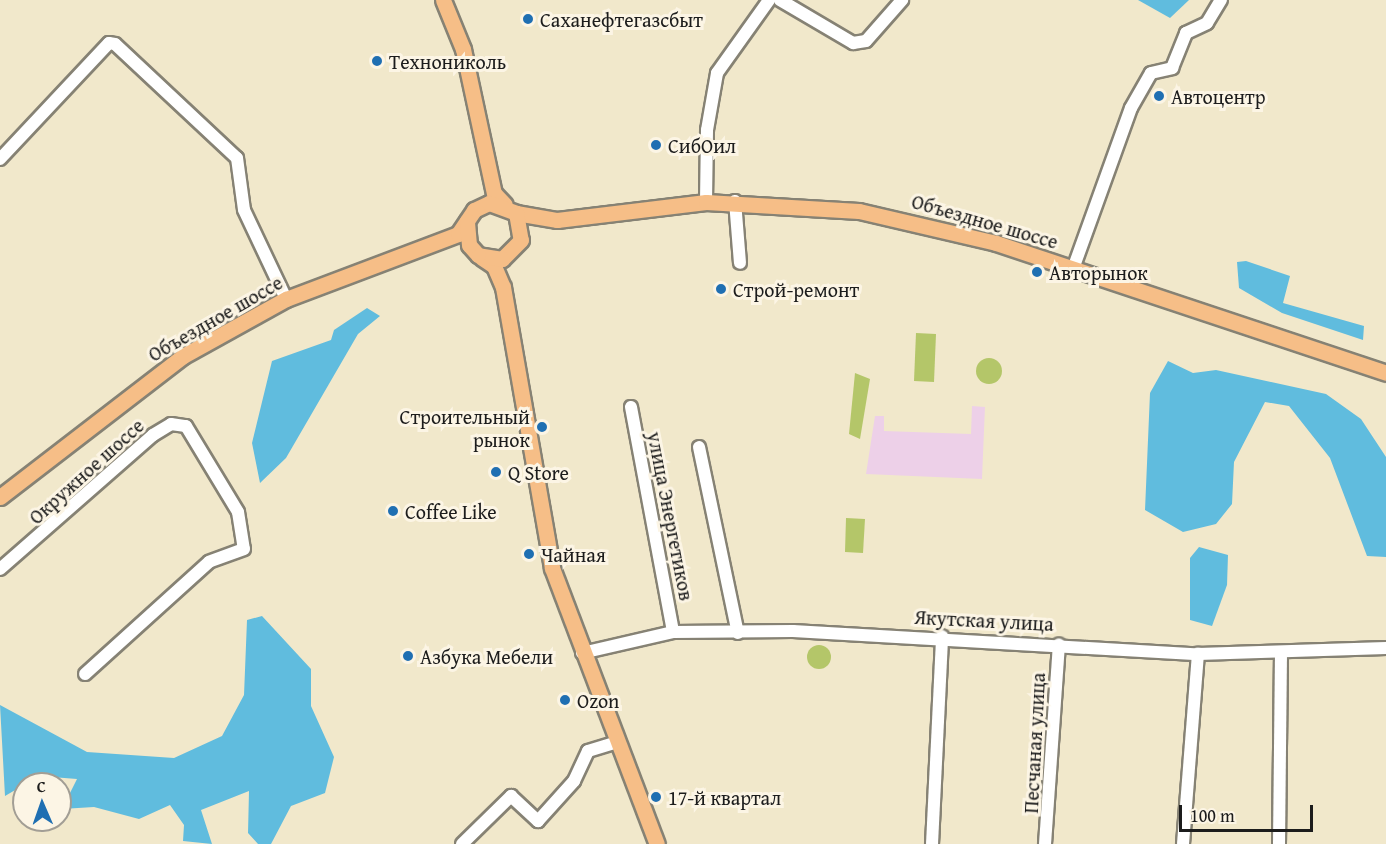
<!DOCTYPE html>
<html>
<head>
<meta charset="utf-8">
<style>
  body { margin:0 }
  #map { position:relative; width:1386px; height:844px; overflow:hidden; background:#f1e8cb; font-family:"Gentium Book Plus",serif }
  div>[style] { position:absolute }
  .built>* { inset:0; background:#edd0e8 }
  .green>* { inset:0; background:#b4c669 }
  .round { border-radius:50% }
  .water>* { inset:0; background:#60bcde }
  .roads { filter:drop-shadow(2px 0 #868274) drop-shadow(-2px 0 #868274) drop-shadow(0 2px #868274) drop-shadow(0 -2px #868274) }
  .minor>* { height:12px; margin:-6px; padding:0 6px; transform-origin:6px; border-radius:6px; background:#fff }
  .major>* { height:15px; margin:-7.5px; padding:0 7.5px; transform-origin:7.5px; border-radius:7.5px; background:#f6be87 }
  .dots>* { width:16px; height:16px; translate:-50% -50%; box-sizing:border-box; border:3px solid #fcf5e5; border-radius:50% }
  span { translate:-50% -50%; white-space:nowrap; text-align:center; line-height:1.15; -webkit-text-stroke:6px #fcf5e5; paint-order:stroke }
  .poi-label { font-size:20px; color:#1c1c1c }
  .left { translate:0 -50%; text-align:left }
  .right { translate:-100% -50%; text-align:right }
  .street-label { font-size:20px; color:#1c1c1c }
  .north { position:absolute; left:12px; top:772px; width:60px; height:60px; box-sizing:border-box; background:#fcf5e5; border:2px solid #a29e95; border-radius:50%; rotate:358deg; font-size:16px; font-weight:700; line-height:24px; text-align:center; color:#1c1c1c }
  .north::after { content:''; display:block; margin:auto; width:21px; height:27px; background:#1f6fb2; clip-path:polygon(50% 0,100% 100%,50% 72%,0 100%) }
  .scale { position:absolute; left:1179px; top:805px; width:134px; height:27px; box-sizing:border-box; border:3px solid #1c1c1c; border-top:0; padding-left:8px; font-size:18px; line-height:21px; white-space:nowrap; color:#1c1c1c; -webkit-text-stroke:4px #fcf5e5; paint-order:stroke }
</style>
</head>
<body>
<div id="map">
  <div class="built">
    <div style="clip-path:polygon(972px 406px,985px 407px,982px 479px,866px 474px,875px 416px,884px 416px,884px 431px,971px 434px)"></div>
  </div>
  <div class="green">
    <div style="clip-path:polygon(916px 333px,936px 334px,934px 382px,914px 381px)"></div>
    <div class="round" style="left:976px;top:358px;width:26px;height:26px"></div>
    <div style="clip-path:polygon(855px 373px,870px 379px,860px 439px,849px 434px)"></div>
    <div style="clip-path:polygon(846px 518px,865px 519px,863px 553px,845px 552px)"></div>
    <div class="round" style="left:807px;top:645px;width:24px;height:24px"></div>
  </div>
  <div class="water">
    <div style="clip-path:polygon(1138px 0,1189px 0,1170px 18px)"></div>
    <div style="clip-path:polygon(1246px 261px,1290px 276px,1283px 303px,1364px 326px,1363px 340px,1282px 313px,1239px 288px,1237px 262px)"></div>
    <div style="clip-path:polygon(367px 308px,380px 316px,358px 334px,286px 458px,260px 483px,252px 443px,272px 361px,331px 340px,334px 330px)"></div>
    <div style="clip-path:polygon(1168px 361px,1193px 373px,1216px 370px,1326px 394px,1361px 419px,1386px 457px,1386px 557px,1367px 556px,1330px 458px,1289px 406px,1265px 402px,1234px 462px,1232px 504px,1216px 524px,1183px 532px,1145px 510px,1150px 393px)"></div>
    <div style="clip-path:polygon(1199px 547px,1228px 555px,1227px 585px,1212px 626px,1190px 620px,1190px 558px)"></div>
    <div style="clip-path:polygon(262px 616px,311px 669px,311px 706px,334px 757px,325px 793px,291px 806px,271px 844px,258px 844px,248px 833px,249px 791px,201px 810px,212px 844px,183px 841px,184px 825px,170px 805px,139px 819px,94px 807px,62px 809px,77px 779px,39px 776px,5px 796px,0 705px,87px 752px,174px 758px,222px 736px,244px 695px,247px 620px)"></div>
  </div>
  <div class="roads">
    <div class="minor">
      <div style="left:780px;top:0;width:85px;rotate:30.5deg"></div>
      <div style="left:853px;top:43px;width:13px;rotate:-9deg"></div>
      <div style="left:866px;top:41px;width:55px;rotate:-48.7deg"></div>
      <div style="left:0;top:159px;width:159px;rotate:-46.8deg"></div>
      <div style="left:109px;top:43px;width:6px;rotate:9deg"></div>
      <div style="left:115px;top:44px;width:167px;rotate:43.1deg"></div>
      <div style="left:237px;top:158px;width:52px;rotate:82.3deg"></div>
      <div style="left:244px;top:210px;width:98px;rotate:64.7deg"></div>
      <div style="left:735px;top:201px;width:62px;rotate:85.4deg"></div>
      <div style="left:706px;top:202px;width:72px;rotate:-89.2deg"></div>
      <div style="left:707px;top:130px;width:58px;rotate:-80deg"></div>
      <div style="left:717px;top:73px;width:90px;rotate:-54.5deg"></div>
      <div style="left:1073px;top:269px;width:171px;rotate:-70.2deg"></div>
      <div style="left:1131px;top:108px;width:40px;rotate:-60.3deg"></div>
      <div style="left:1151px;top:73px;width:22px;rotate:-13deg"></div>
      <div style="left:1172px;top:68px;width:38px;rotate:-68deg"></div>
      <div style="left:1186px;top:33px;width:23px;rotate:-25deg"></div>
      <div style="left:1207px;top:23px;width:27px;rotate:-59deg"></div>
      <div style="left:631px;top:407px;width:229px;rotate:79.4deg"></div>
      <div style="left:699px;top:447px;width:190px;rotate:78.2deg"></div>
      <div style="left:0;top:569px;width:203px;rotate:-41.2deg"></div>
      <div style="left:153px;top:435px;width:21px;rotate:-31deg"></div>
      <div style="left:171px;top:424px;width:15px;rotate:8deg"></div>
      <div style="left:186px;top:426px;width:100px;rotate:58.8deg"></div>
      <div style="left:238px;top:512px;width:37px;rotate:81deg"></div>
      <div style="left:244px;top:549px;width:37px;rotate:160deg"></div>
      <div style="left:209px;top:562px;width:167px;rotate:137.9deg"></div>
      <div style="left:582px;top:653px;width:93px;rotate:-13deg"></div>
      <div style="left:673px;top:632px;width:120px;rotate:-0.5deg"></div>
      <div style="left:793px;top:631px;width:406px;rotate:3.3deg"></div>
      <div style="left:1198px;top:654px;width:188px;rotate:-1.8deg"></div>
      <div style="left:462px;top:844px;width:69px;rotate:-44.4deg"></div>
      <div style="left:511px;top:796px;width:37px;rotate:43deg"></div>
      <div style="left:538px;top:821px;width:54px;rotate:-48deg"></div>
      <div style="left:574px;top:781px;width:33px;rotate:-65deg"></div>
      <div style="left:588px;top:751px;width:30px;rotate:-17deg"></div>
      <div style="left:932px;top:844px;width:208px;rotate:-87.2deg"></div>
      <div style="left:1045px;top:844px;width:200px;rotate:-86deg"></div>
      <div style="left:1183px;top:844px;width:191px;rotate:-85.5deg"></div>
      <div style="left:1279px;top:844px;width:190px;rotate:-89.4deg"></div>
    </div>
    <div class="major">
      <div style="left:443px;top:0;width:53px;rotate:67.8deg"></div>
      <div style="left:463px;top:49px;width:147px;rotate:77.9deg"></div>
      <div style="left:494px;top:193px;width:16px;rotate:47deg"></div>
      <div style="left:516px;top:213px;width:42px;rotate:9.7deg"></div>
      <div style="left:557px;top:220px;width:150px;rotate:-6.9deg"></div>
      <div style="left:706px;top:202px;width:153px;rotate:3.4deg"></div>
      <div style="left:859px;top:211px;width:141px;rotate:13.1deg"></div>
      <div style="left:996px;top:243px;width:411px;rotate:18.4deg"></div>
      <div style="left:482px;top:258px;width:14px;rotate:34deg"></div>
      <div style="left:494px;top:266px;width:23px;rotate:67deg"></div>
      <div style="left:503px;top:287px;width:285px;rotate:80.1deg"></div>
      <div style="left:552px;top:568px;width:295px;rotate:69.2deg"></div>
      <div style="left:0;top:497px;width:231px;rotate:-37.6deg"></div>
      <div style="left:183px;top:356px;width:118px;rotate:-29deg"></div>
      <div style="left:286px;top:299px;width:184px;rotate:-20.7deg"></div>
      <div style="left:458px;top:234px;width:29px;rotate:-56deg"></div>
      <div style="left:474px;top:210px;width:17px;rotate:-25deg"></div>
      <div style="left:489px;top:203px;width:29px;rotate:20deg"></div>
      <div style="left:516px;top:213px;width:27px;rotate:80deg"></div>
      <div style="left:521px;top:240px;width:27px;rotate:135deg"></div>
      <div style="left:502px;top:259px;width:24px;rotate:-171deg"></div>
      <div style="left:478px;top:255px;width:13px;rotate:-132deg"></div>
      <div style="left:469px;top:245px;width:24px;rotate:-95deg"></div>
    </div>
  </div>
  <div class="dots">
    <div style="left:528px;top:19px;background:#1f6fb2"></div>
    <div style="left:377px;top:61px;background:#1f6fb2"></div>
    <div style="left:1159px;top:96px;background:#1f6fb2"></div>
    <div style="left:656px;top:145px;background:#1f6fb2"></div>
    <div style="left:1037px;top:272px;background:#1f6fb2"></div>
    <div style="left:721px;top:289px;background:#1f6fb2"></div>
    <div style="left:542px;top:427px;background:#1f6fb2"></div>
    <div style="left:496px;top:472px;background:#1f6fb2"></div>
    <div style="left:393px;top:511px;background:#1f6fb2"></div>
    <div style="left:529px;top:554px;background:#1f6fb2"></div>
    <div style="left:408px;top:656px;background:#1f6fb2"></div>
    <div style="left:565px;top:700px;background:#1f6fb2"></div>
    <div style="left:656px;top:797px;background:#1f6fb2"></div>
  </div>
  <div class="poi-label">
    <span class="left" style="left:540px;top:19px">Саханефтегазсбыт</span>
    <span class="left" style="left:389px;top:61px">Технониколь</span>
    <span class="left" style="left:1171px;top:96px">Автоцентр</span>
    <span class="left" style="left:668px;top:145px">СибОил</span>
    <span class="left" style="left:1049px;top:272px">Авторынок</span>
    <span class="left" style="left:733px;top:289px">Строй-ремонт</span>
    <span class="right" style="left:530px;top:428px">Строительный<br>рынок</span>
    <span class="left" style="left:508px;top:472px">Q Store</span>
    <span class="left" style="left:405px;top:511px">Coffee Like</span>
    <span class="left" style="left:541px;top:554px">Чайная</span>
    <span class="left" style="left:420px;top:656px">Азбука Мебели</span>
    <span class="left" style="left:577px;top:700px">Ozon</span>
    <span class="left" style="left:668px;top:797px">17-й квартал</span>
  </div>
  <div class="street-label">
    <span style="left:985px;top:221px;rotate:16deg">Объездное шоссе</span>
    <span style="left:215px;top:318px;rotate:-30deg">Объездное шоссе</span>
    <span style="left:86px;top:471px;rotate:-42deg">Окружное шоссе</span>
    <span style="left:671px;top:516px;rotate:79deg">улица Энергетиков</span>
    <span style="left:984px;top:620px;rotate:3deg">Якутская улица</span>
    <span style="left:1034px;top:743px;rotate:-87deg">Песчаная улица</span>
  </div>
  <div class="north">С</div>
  <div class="scale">100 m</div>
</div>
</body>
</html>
